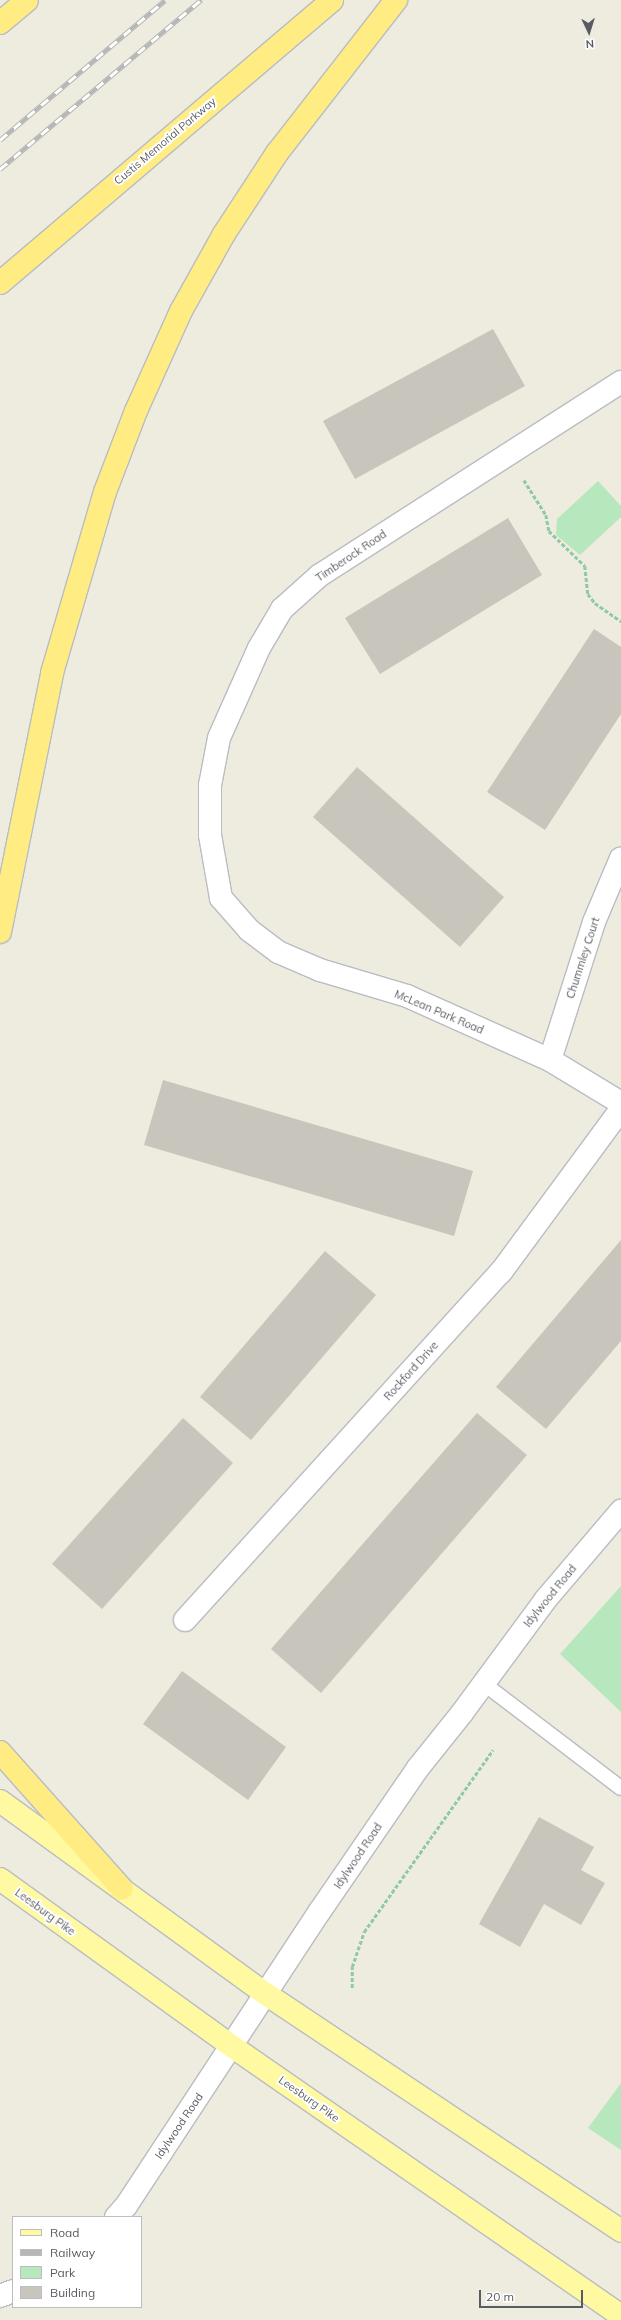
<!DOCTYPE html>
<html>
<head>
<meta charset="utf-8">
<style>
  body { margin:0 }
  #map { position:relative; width:621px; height:2320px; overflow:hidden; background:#edecde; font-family:Mulish,sans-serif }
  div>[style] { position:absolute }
  .green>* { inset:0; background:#b7e8bd }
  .building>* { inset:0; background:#c8c5bc }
  .path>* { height:2.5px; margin-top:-1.25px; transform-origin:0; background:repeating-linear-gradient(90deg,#90c9a7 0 4px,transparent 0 6px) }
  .roads { filter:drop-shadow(1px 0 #babcc3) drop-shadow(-1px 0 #babcc3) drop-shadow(0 1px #babcc3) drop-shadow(0 -1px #babcc3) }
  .lane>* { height:14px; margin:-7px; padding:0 7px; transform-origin:7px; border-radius:7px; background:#fff }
  .street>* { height:22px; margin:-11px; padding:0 11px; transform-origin:11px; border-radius:11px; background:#fff }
  .secondary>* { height:22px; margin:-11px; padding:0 11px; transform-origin:11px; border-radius:11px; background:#fff }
  .primary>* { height:22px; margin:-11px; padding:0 11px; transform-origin:11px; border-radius:11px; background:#fffaa2 }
  .highway>* { height:22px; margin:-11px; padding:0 11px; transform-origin:11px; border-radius:11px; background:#ffed84 }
  .rail>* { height:4.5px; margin-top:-2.25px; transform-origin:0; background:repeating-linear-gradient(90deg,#fff 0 9px,#b5b6b6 0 18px); box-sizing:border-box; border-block:1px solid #b5b6b6 }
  span { translate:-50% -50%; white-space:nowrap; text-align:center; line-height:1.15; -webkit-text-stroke:4px #fff; paint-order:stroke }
  .street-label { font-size:11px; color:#585b62 }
  .legend { position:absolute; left:12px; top:2216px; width:130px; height:92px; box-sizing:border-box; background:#fff; border:1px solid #bcbdc0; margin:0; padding:5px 7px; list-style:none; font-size:12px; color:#585b62 }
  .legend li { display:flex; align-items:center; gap:8px; height:20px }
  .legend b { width:20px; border:1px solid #bcbdc0 }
  .north { position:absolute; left:569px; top:12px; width:40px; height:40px; -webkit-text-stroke:3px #fff; paint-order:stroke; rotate:176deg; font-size:11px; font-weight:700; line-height:16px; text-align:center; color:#585b62 }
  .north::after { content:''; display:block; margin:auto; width:14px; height:18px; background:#585b62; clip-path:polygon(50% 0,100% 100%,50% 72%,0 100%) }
  .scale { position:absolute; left:479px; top:2290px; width:104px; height:18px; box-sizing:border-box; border:2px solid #585b62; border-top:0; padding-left:5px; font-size:12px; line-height:14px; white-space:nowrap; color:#585b62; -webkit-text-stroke:3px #fff; paint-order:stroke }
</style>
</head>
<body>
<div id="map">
  <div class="green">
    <div style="clip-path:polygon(598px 481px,621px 506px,621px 517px,580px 555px,556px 535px,557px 519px)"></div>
    <div style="clip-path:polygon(621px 1586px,621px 1712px,560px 1654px)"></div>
    <div style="clip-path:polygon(621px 2083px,621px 2150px,588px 2128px)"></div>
  </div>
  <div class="building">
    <div style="clip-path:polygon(493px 329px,525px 386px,355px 479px,323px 421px)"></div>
    <div style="clip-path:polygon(508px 518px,542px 575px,380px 674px,345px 618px)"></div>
    <div style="clip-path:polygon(594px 629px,621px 647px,621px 714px,545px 830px,487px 792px)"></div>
    <div style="clip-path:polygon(357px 767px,504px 897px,460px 947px,313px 817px)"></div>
    <div style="clip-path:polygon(163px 1080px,473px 1171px,454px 1236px,144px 1145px)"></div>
    <div style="clip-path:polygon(621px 1240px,621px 1341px,546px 1429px,496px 1387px)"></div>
    <div style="clip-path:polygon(325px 1251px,376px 1295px,251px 1440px,200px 1397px)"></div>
    <div style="clip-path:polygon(477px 1413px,527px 1455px,321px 1693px,271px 1649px)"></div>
    <div style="clip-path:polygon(183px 1418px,233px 1463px,102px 1609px,52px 1564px)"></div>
    <div style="clip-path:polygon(182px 1671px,286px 1747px,248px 1800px,143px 1724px)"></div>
    <div style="clip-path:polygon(539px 1817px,594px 1847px,581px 1870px,605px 1883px,581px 1925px,544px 1904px,520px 1947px,479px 1924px)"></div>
  </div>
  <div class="path">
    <div style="left:524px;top:480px;width:41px;rotate:57.8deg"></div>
    <div style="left:546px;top:515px;width:16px;rotate:79deg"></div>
    <div style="left:549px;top:531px;width:50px;rotate:44.2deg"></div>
    <div style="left:585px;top:566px;width:28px;rotate:84deg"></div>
    <div style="left:588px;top:594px;width:11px;rotate:52deg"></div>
    <div style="left:595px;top:603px;width:32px;rotate:35deg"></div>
    <div style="left:352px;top:1988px;width:21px;rotate:-90deg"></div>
    <div style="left:352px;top:1967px;width:37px;rotate:-71deg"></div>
    <div style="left:364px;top:1932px;width:223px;rotate:-54.7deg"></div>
  </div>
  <div class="roads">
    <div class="lane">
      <div style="left:483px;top:1683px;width:173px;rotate:37.3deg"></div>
    </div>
    <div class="street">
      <div style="left:621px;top:382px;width:358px;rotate:147.3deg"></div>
      <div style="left:320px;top:575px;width:51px;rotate:138.2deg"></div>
      <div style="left:282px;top:609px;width:45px;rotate:120.5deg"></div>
      <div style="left:259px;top:648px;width:98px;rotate:114deg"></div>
      <div style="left:219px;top:738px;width:48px;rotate:100.8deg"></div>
      <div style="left:210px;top:785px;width:50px;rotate:90deg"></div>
      <div style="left:210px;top:835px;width:64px;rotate:80.1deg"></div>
      <div style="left:221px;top:898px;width:43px;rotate:48.8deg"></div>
      <div style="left:249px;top:930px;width:36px;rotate:37deg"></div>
      <div style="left:278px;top:952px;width:46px;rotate:23.2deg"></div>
      <div style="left:320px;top:970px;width:91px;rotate:16.6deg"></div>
      <div style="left:407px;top:996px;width:157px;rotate:24.1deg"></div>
      <div style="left:550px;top:1060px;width:83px;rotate:31.2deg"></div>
      <div style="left:550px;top:1060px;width:145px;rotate:-72.3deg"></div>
      <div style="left:594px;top:922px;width:69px;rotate:-67.1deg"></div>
      <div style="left:185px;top:1620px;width:470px;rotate:-47.8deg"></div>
      <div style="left:501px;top:1272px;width:202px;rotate:-53.6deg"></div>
    </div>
    <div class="secondary">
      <div style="left:116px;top:2217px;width:15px;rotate:-48deg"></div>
      <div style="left:126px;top:2206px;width:353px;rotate:-56.7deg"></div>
      <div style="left:320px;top:1911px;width:173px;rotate:-55.6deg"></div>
      <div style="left:418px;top:1768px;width:70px;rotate:-51.3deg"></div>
      <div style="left:462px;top:1713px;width:142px;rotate:-53.6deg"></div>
      <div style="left:546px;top:1599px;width:116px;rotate:-49.6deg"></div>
      <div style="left:0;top:2296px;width:14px;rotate:-21deg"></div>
    </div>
    <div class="primary">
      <div style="left:0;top:1801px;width:329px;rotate:36deg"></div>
      <div style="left:266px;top:1994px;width:427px;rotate:33.7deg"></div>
      <div style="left:0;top:1879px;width:287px;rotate:35.8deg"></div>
      <div style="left:233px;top:2047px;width:472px;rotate:34.7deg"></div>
    </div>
    <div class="highway">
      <div style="left:0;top:23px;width:35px;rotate:-40deg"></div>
      <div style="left:0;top:283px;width:436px;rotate:-40.4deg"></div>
      <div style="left:0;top:932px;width:264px;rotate:-78.6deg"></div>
      <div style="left:52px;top:673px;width:189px;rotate:-73.7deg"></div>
      <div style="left:105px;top:492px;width:87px;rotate:-69.1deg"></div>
      <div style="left:136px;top:411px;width:110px;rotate:-65.8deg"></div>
      <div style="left:181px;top:311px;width:88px;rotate:-60.8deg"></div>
      <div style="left:224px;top:234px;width:97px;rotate:-56.8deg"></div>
      <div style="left:277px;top:153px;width:194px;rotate:-52.1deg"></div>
      <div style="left:0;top:1752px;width:183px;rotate:48.3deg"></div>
    </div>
  </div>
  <div class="rail">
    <div style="left:0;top:140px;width:216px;rotate:-40.3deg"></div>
    <div style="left:0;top:169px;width:263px;rotate:-40.1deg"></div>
  </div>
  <div class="street-label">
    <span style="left:165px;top:141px;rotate:-40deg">Custis Memorial Parkway</span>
    <span style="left:351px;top:556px;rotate:-34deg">Timberock Road</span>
    <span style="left:583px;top:958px;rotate:-72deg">Chummley Court</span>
    <span style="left:439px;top:1012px;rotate:23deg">McLean Park Road</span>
    <span style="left:411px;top:1371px;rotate:-48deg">Rockford Drive</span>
    <span style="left:550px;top:1596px;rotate:-51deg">Idylwood Road</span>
    <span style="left:358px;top:1856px;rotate:-56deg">Idylwood Road</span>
    <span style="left:45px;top:1912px;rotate:36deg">Leesburg Pike</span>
    <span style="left:309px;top:2099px;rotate:35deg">Leesburg Pike</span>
    <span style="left:179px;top:2126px;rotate:-56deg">Idylwood Road</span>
  </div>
  <ul class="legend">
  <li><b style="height:5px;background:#fffaa2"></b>Road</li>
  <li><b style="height:5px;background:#b5b6b6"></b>Railway</li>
  <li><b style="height:11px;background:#b7e8bd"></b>Park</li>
  <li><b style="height:11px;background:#c8c5bc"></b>Building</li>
  </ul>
  <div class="north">N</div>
  <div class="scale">20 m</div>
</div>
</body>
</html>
